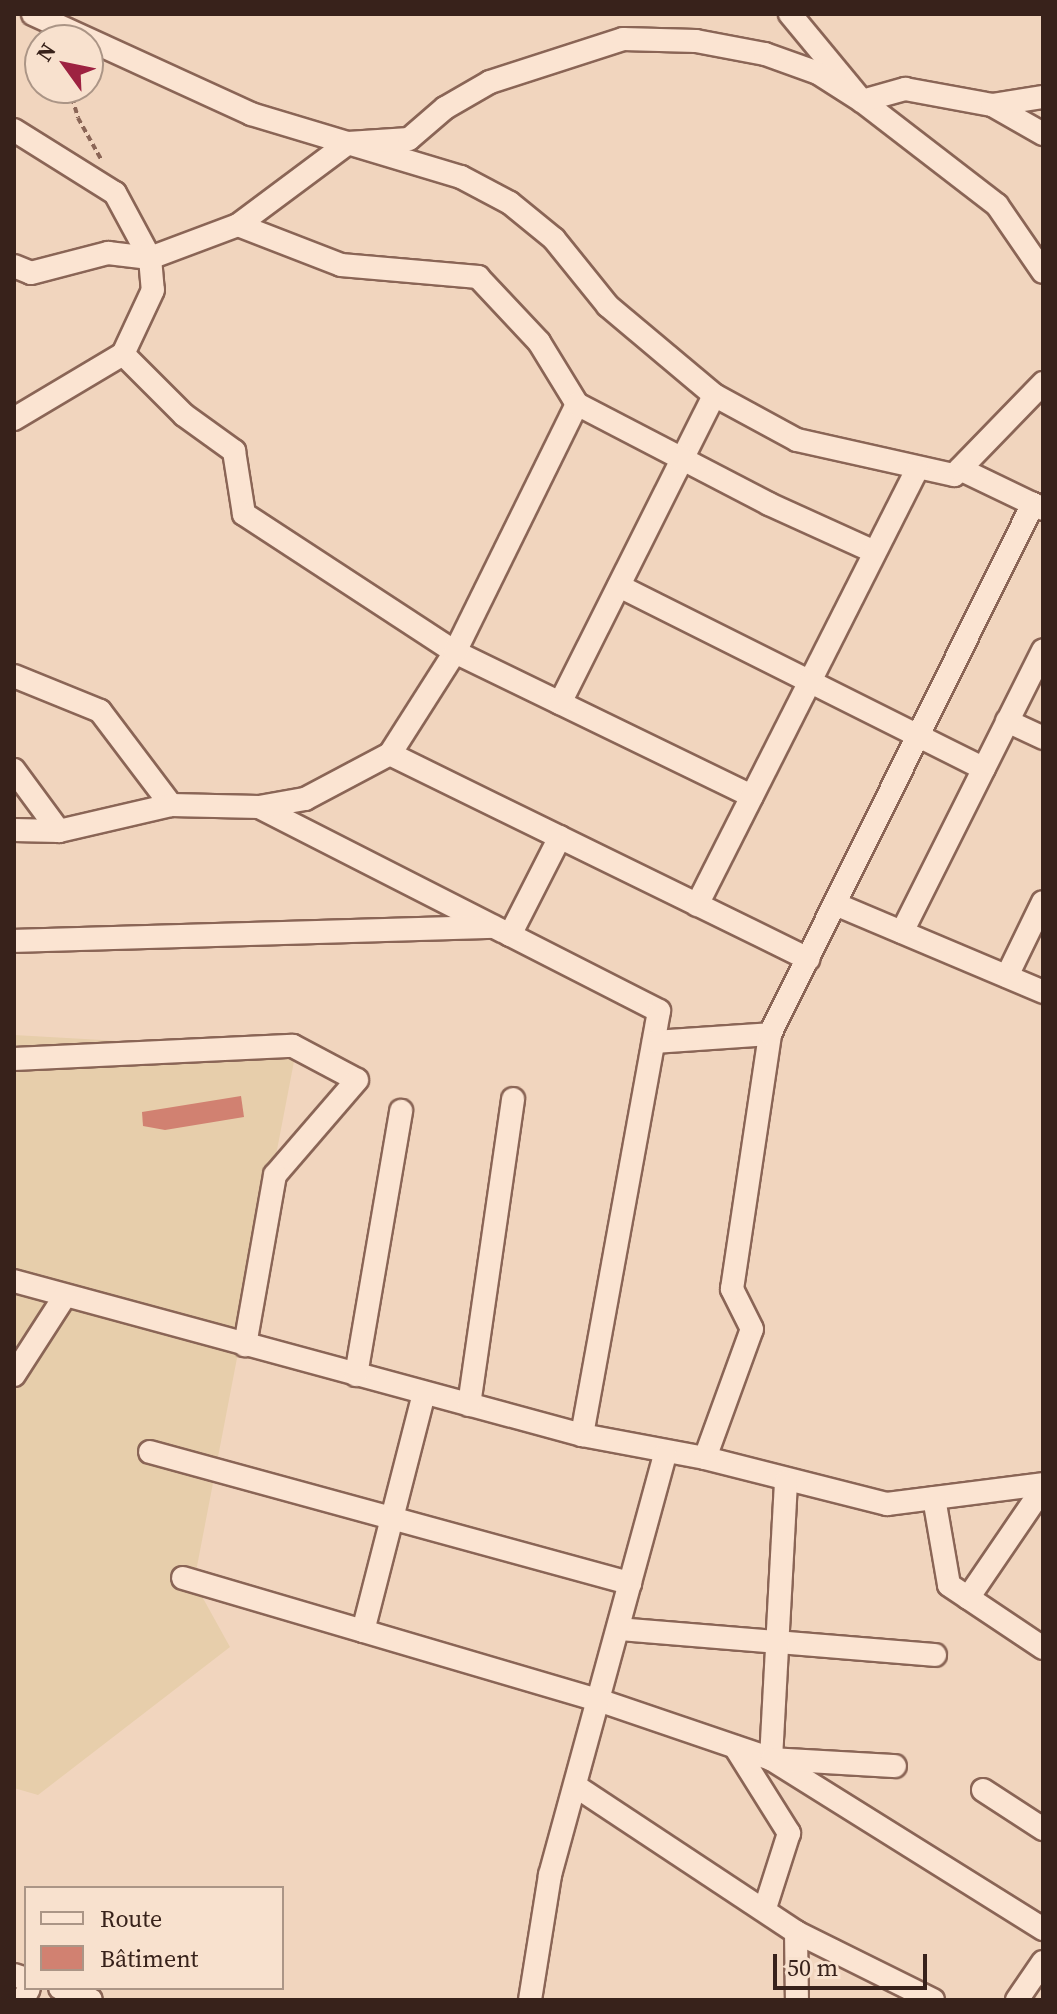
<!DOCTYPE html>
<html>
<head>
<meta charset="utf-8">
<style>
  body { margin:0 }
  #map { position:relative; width:1057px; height:2014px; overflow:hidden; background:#f1d5be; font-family:"Source Serif 4",serif }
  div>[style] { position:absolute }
  .farmland>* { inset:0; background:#e7ceab }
  .building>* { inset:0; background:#d18171 }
  .path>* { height:4px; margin-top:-2px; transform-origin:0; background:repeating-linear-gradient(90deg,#8a6556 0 6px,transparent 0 10px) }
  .roads { filter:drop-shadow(2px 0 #8a6556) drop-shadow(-2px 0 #8a6556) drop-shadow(0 2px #8a6556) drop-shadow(0 -2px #8a6556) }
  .street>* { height:22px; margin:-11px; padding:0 11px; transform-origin:11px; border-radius:11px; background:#fbe4d2 }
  span { translate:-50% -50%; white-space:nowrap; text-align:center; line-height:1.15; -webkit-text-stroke:8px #f8e1ce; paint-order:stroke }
  .frame { position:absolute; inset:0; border:16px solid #38221b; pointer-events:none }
  .legend { position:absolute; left:24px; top:1886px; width:260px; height:104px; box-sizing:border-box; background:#f8e1ce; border:2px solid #ab9586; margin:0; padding:10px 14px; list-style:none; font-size:24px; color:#38221b }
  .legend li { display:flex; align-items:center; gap:16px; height:40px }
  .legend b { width:40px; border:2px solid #ab9586 }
  .north { position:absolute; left:24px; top:24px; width:80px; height:80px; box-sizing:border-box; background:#f8e1ce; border:2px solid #ab9586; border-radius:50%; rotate:303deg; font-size:22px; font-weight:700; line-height:32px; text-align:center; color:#38221b }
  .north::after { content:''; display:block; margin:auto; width:28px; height:36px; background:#9d2241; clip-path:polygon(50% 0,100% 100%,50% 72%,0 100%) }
  .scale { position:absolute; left:773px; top:1954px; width:154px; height:36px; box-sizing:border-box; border:4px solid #38221b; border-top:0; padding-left:10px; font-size:24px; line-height:28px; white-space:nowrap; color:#38221b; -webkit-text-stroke:6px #f8e1ce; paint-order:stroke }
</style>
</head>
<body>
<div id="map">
  <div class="farmland">
    <div style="clip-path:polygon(14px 1035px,296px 1051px,194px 1582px,230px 1647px,38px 1795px,14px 1788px)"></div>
  </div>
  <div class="building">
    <div style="clip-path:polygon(241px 1096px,244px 1117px,165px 1130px,143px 1126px,142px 1112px)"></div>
  </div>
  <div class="path">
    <div style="left:69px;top:88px;width:31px;rotate:73deg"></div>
    <div style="left:78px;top:118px;width:49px;rotate:60.8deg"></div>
  </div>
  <div class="roads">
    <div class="street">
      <div style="left:33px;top:14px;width:240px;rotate:24.6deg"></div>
      <div style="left:251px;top:114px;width:219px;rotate:16.7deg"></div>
      <div style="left:461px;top:177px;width:55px;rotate:28deg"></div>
      <div style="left:510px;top:203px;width:57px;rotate:39.3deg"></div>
      <div style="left:554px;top:239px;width:86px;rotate:51.1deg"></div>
      <div style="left:608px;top:306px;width:138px;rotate:40deg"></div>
      <div style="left:714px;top:395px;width:94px;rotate:28.5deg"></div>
      <div style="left:797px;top:440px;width:161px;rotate:12.6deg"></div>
      <div style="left:954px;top:475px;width:128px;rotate:-45.9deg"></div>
      <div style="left:790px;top:14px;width:113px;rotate:50.4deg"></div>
      <div style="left:862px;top:101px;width:170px;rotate:37.6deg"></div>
      <div style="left:997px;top:205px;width:81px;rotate:55.5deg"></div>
      <div style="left:992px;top:105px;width:59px;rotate:29.6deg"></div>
      <div style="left:14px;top:130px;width:119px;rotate:32deg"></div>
      <div style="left:115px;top:193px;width:74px;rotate:61.7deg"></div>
      <div style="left:150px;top:258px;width:32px;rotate:85deg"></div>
      <div style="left:153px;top:290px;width:71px;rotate:115.1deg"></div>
      <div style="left:123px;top:354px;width:127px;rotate:149.2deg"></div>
      <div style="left:238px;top:225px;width:137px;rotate:-36.7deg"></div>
      <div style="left:348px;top:143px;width:61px;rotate:-3.8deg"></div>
      <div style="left:409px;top:139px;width:48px;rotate:-40.7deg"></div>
      <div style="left:445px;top:108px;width:52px;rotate:-30deg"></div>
      <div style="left:490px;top:82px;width:140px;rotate:-17.9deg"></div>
      <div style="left:623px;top:39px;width:73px;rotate:1.6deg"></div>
      <div style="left:696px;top:41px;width:70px;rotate:10.7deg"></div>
      <div style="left:765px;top:54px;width:56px;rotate:19.7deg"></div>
      <div style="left:818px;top:73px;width:52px;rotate:32.5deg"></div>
      <div style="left:862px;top:101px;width:45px;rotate:-15.6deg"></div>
      <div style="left:905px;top:89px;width:88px;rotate:10.4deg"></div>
      <div style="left:992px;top:105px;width:52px;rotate:-8.9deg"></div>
      <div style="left:14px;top:266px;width:18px;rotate:22deg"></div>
      <div style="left:31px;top:273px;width:80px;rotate:-14.6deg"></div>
      <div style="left:108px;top:253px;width:42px;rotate:6.8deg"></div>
      <div style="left:150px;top:258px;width:94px;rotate:-20.6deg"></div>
      <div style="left:238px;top:225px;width:110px;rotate:21.2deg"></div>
      <div style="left:341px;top:265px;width:138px;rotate:5deg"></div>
      <div style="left:478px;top:277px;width:89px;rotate:46.8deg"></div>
      <div style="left:539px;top:342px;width:73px;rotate:58.5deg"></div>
      <div style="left:123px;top:354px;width:86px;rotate:45deg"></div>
      <div style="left:184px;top:415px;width:62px;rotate:35.8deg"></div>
      <div style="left:234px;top:451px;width:64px;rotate:81deg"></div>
      <div style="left:244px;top:514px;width:252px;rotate:33.2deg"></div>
      <div style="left:455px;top:652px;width:330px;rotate:25.9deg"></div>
      <div style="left:960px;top:469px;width:92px;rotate:25.7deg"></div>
      <div style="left:619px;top:586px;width:408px;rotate:26.6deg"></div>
      <div style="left:14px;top:676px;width:93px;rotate:22.1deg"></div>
      <div style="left:100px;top:711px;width:118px;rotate:52.9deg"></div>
      <div style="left:560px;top:703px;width:344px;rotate:-63.4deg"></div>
      <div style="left:1007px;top:721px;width:40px;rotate:25deg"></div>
      <div style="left:390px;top:754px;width:466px;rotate:26.1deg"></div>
      <div style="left:14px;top:770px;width:76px;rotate:53.6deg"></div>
      <div style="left:259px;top:807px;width:449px;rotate:27deg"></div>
      <div style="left:659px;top:1011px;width:431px;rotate:100.3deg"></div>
      <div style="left:14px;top:830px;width:45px;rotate:1.3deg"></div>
      <div style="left:59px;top:831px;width:115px;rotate:-13.1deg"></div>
      <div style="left:171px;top:805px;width:88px;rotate:1.3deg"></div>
      <div style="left:259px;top:807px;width:47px;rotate:-9.9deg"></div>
      <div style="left:305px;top:799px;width:96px;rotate:-27.9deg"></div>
      <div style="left:390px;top:754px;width:121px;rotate:-57.5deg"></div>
      <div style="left:455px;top:652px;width:276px;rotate:-63.8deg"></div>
      <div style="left:577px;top:404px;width:216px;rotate:27.5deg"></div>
      <div style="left:769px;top:504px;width:116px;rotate:24.4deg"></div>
      <div style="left:835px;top:904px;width:226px;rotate:22.9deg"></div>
      <div style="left:697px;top:905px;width:488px;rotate:-63.2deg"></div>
      <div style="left:902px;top:932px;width:315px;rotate:-63.4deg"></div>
      <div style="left:510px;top:935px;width:110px;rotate:-63deg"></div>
      <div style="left:14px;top:941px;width:479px;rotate:-1.7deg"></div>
      <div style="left:1007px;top:976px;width:82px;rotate:-64.1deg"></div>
      <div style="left:654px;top:1042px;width:116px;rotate:-3.9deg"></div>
      <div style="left:14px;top:1059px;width:279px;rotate:-2.7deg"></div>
      <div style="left:293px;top:1046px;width:72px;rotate:28deg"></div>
      <div style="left:357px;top:1080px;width:125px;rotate:130.8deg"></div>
      <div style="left:275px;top:1175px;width:173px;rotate:100deg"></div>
      <div style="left:14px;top:1281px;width:589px;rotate:15.17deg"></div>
      <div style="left:582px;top:1435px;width:125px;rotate:10.6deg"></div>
      <div style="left:705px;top:1458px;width:188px;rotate:14.2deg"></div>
      <div style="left:887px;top:1504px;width:157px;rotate:-7.3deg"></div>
      <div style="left:14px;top:1375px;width:94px;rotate:-57.2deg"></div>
      <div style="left:356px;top:1375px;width:268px;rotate:-80.3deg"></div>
      <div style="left:469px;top:1405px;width:309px;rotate:-81.8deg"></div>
      <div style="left:150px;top:1452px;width:498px;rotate:15.3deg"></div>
      <div style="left:705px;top:1458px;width:137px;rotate:-70deg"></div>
      <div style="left:752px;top:1329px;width:45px;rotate:-116.6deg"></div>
      <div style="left:732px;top:1289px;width:258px;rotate:-81.5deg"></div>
      <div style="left:770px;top:1034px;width:592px;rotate:-63.61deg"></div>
      <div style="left:934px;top:1498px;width:88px;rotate:80.2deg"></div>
      <div style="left:949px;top:1585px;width:113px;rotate:33.8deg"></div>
      <div style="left:183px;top:1578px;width:433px;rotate:16.4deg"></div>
      <div style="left:598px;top:1700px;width:183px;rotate:18.8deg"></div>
      <div style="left:771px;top:1759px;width:321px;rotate:32deg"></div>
      <div style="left:968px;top:1598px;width:133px;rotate:-55.7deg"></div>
      <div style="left:619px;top:1629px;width:317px;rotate:4.7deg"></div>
      <div style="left:363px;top:1631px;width:246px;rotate:-75.6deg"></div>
      <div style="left:735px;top:1747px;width:102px;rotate:57.9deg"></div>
      <div style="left:789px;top:1833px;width:79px;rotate:107.7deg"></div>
      <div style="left:771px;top:1759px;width:278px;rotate:-86.9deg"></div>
      <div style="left:772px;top:1759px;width:123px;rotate:3.3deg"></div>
      <div style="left:577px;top:1787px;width:263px;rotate:33.5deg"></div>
      <div style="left:796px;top:1932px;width:153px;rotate:26.4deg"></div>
      <div style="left:983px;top:1790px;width:72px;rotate:33deg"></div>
      <div style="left:796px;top:1932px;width:68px;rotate:89.2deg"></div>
      <div style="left:14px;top:1975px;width:13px;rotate:18deg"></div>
      <div style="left:60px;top:1988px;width:33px;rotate:21deg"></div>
      <div style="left:23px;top:2000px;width:13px;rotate:-63deg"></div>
      <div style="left:530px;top:2000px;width:127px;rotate:-80.9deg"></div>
      <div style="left:550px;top:1875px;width:436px;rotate:-74.7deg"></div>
      <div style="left:1017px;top:2000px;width:46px;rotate:-55.6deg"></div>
    </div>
  </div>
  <div class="frame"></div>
  <ul class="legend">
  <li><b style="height:10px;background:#fbe4d2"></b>Route</li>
  <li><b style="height:22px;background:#d18171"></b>Bâtiment</li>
  </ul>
  <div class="north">N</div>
  <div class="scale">50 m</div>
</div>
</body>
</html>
